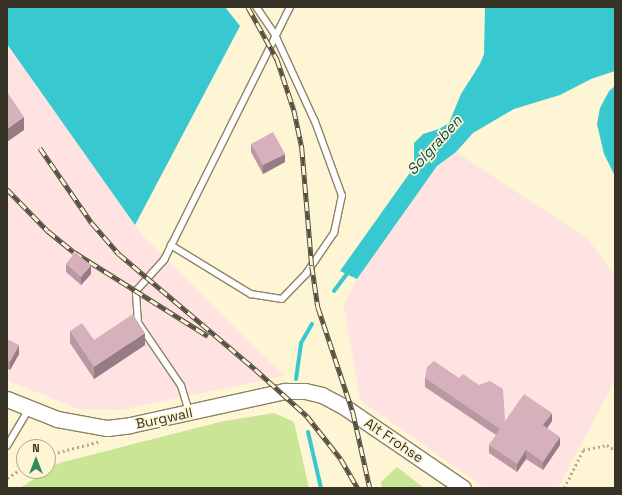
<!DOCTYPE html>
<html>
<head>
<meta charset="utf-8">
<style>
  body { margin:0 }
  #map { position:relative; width:622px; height:495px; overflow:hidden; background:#fdf5d3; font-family:"Space Grotesk",sans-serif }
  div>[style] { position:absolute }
  .industrial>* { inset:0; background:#fee3e2 }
  .green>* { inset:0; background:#cbe596 }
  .water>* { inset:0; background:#38c9d0 }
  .stream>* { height:4px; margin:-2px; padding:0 2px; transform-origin:2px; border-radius:2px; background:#38c9d0 }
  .path>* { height:2.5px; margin-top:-1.25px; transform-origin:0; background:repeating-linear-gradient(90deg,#b1ab91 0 2px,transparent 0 5px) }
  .roads { filter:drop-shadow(1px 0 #8c8465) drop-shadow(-1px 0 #8c8465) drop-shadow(0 1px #8c8465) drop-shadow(0 -1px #8c8465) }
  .lane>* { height:5.5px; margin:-2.75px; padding:0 2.75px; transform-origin:2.75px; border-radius:2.75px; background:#fff }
  .secondary>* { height:15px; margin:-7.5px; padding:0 7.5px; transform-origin:7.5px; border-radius:7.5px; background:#fff }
  .rail>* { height:4.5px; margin-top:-2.25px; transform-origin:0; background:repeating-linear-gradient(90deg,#fdf5d3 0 9px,#534f3f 0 18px); box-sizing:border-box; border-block:1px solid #534f3f }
  .wall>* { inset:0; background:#b898a2 }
  .shaded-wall>* { inset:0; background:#967c84 }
  .building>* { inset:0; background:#d6b1bc }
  span { translate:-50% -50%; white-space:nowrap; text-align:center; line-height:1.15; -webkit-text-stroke:3.5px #fdf5d3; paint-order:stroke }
  .street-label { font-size:14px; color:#363326 }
  .water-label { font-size:15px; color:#09494c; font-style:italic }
  .frame { position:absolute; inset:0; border:8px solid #363326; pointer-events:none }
  .north { position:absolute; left:16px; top:439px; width:40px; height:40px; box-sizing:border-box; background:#fdf5d3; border:1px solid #ada78e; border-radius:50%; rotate:0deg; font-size:11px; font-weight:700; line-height:16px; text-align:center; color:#363326 }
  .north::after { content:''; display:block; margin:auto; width:14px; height:18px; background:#33885b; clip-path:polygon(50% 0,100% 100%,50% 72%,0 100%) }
</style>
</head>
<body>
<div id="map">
  <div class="industrial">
    <div style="clip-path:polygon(7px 44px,143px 236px,284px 376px,119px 410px,79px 409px,7px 380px)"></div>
    <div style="clip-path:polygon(456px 152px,589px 240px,615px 277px,615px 380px,558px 488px,485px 488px,360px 400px,344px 305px,357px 279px,437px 166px)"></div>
  </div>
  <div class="green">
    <div style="clip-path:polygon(274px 413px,294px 422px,309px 488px,20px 488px,59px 463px,224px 421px)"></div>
    <div style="clip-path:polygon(397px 467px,424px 488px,382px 488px,381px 482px)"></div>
  </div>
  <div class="water">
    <div style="clip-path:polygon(7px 7px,225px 7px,240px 26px,135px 225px,7px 44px)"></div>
    <div style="clip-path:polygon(485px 7px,615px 7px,615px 71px,591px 79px,560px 95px,514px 109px,473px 133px,456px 152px,437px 166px,357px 279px,340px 271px,414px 167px,414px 143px,423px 134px,439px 129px,449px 123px,461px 94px,480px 64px,484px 54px)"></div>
    <div style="clip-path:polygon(615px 86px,615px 176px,604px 154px,597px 124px,600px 108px,609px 91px)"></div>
  </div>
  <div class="stream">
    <div style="left:334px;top:291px;width:25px;rotate:-53deg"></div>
    <div style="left:296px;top:379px;width:36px;rotate:-82deg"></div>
    <div style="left:301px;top:343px;width:22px;rotate:-60deg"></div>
    <div style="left:308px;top:432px;width:57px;rotate:76.9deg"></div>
  </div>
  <div class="path">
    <div style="left:48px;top:455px;width:55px;rotate:-14.8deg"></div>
    <div style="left:7px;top:478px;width:20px;rotate:-33deg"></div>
    <div style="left:564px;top:488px;width:42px;rotate:-63.4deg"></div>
    <div style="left:583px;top:450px;width:25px;rotate:-12deg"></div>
    <div style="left:607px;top:445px;width:9px;rotate:32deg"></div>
  </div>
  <div class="roads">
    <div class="lane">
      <div style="left:171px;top:245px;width:94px;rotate:31.5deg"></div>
      <div style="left:251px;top:294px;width:31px;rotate:9deg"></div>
      <div style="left:282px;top:299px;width:35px;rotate:-46deg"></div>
      <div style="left:306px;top:274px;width:50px;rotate:-55.7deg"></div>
      <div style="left:334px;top:233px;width:38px;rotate:-78deg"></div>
      <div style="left:342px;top:196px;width:79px;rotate:-110deg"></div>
      <div style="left:315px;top:122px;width:96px;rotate:-114.7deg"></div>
      <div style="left:275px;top:35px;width:34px;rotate:-124deg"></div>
      <div style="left:189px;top:412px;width:27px;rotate:-107deg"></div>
      <div style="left:181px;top:386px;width:76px;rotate:-124.3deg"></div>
      <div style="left:138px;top:323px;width:32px;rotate:-94deg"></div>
      <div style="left:136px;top:291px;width:42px;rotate:-47.9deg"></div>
      <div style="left:164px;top:260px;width:283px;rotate:-63.5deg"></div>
      <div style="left:7px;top:446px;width:43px;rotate:-59.3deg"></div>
    </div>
    <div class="secondary">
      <div style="left:7px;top:399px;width:54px;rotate:21.8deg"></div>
      <div style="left:57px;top:419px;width:51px;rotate:10.2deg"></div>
      <div style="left:107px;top:428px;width:23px;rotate:-7deg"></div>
      <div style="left:130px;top:425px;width:159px;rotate:-12.4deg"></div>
      <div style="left:285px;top:391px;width:20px"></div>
      <div style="left:305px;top:391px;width:17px;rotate:13deg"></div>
      <div style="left:322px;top:395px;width:24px;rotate:28deg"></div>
      <div style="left:343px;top:406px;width:145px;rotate:34.3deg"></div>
    </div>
  </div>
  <div class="rail">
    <div style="left:248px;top:7px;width:60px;rotate:60.9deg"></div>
    <div style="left:277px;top:59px;width:54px;rotate:71.6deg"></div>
    <div style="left:294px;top:110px;width:39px;rotate:78deg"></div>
    <div style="left:302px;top:148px;width:118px;rotate:85.2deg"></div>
    <div style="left:312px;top:266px;width:41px;rotate:81.7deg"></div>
    <div style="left:318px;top:307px;width:111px;rotate:71.6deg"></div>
    <div style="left:353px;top:412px;width:78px;rotate:77.4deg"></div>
    <div style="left:40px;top:148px;width:91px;rotate:55.3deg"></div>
    <div style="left:92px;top:223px;width:41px;rotate:48.9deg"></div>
    <div style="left:119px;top:254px;width:178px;rotate:40.2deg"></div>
    <div style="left:255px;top:369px;width:70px;rotate:42.1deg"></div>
    <div style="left:307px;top:416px;width:55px;rotate:51.7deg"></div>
    <div style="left:341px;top:459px;width:34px;rotate:60deg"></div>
    <div style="left:7px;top:189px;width:59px;rotate:45.7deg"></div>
    <div style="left:48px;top:231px;width:33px;rotate:39deg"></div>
    <div style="left:74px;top:252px;width:158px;rotate:32.1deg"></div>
  </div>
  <div class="wall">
    <div style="clip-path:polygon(251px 144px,285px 162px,263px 174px,251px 152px)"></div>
    <div style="clip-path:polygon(66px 264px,91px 274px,81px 285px,66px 272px)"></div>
    <div style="clip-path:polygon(70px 331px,94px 340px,145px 345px,94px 379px,70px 343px)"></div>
    <div style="clip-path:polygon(7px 339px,19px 354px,10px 370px,7px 369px)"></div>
    <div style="clip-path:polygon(425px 378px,505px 421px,552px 421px,547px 428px,560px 445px,543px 470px,526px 459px,517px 472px,489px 453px,489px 445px,496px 435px,425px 387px)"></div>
  </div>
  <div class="shaded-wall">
    <div style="clip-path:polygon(24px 117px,24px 130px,7px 142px,7px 129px)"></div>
    <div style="clip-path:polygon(285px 154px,285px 162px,263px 174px,263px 165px)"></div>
    <div style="clip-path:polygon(91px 265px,91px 274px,81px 285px,81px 277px)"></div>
    <div style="clip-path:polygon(145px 333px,145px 345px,94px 379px,94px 367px)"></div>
    <div style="clip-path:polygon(19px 345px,19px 354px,10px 370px,10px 362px)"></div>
    <div style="clip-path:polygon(552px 413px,552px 421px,543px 434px,543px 425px)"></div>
    <div style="clip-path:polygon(560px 437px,560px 445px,543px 470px,543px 462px)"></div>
    <div style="clip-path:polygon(526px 450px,526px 459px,517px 472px,517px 464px)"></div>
  </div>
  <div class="building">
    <div style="clip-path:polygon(7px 92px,24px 117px,7px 129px)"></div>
    <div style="clip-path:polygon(273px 132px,285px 154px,263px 165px,251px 144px)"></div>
    <div style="clip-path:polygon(75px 252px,91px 265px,81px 277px,66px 264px)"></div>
    <div style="clip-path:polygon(133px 314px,145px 333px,94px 367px,70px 331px,82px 323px,94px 340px)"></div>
    <div style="clip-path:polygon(7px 339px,19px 345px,10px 362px,7px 360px)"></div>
    <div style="clip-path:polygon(434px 361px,459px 378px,463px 374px,479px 385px,490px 381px,503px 389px,505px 421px,524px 394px,552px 413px,543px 425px,560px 437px,543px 462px,526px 450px,517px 464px,489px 445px,500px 429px,425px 378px,427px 367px)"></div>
  </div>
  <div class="street-label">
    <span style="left:164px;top:418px;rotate:-12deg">Burgwall</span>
    <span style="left:394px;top:440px;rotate:34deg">Alt Frohse</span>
  </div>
  <div class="water-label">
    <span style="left:434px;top:145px;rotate:-48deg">Solgraben</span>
  </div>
  <div class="frame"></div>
  <div class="north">N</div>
</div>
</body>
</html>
